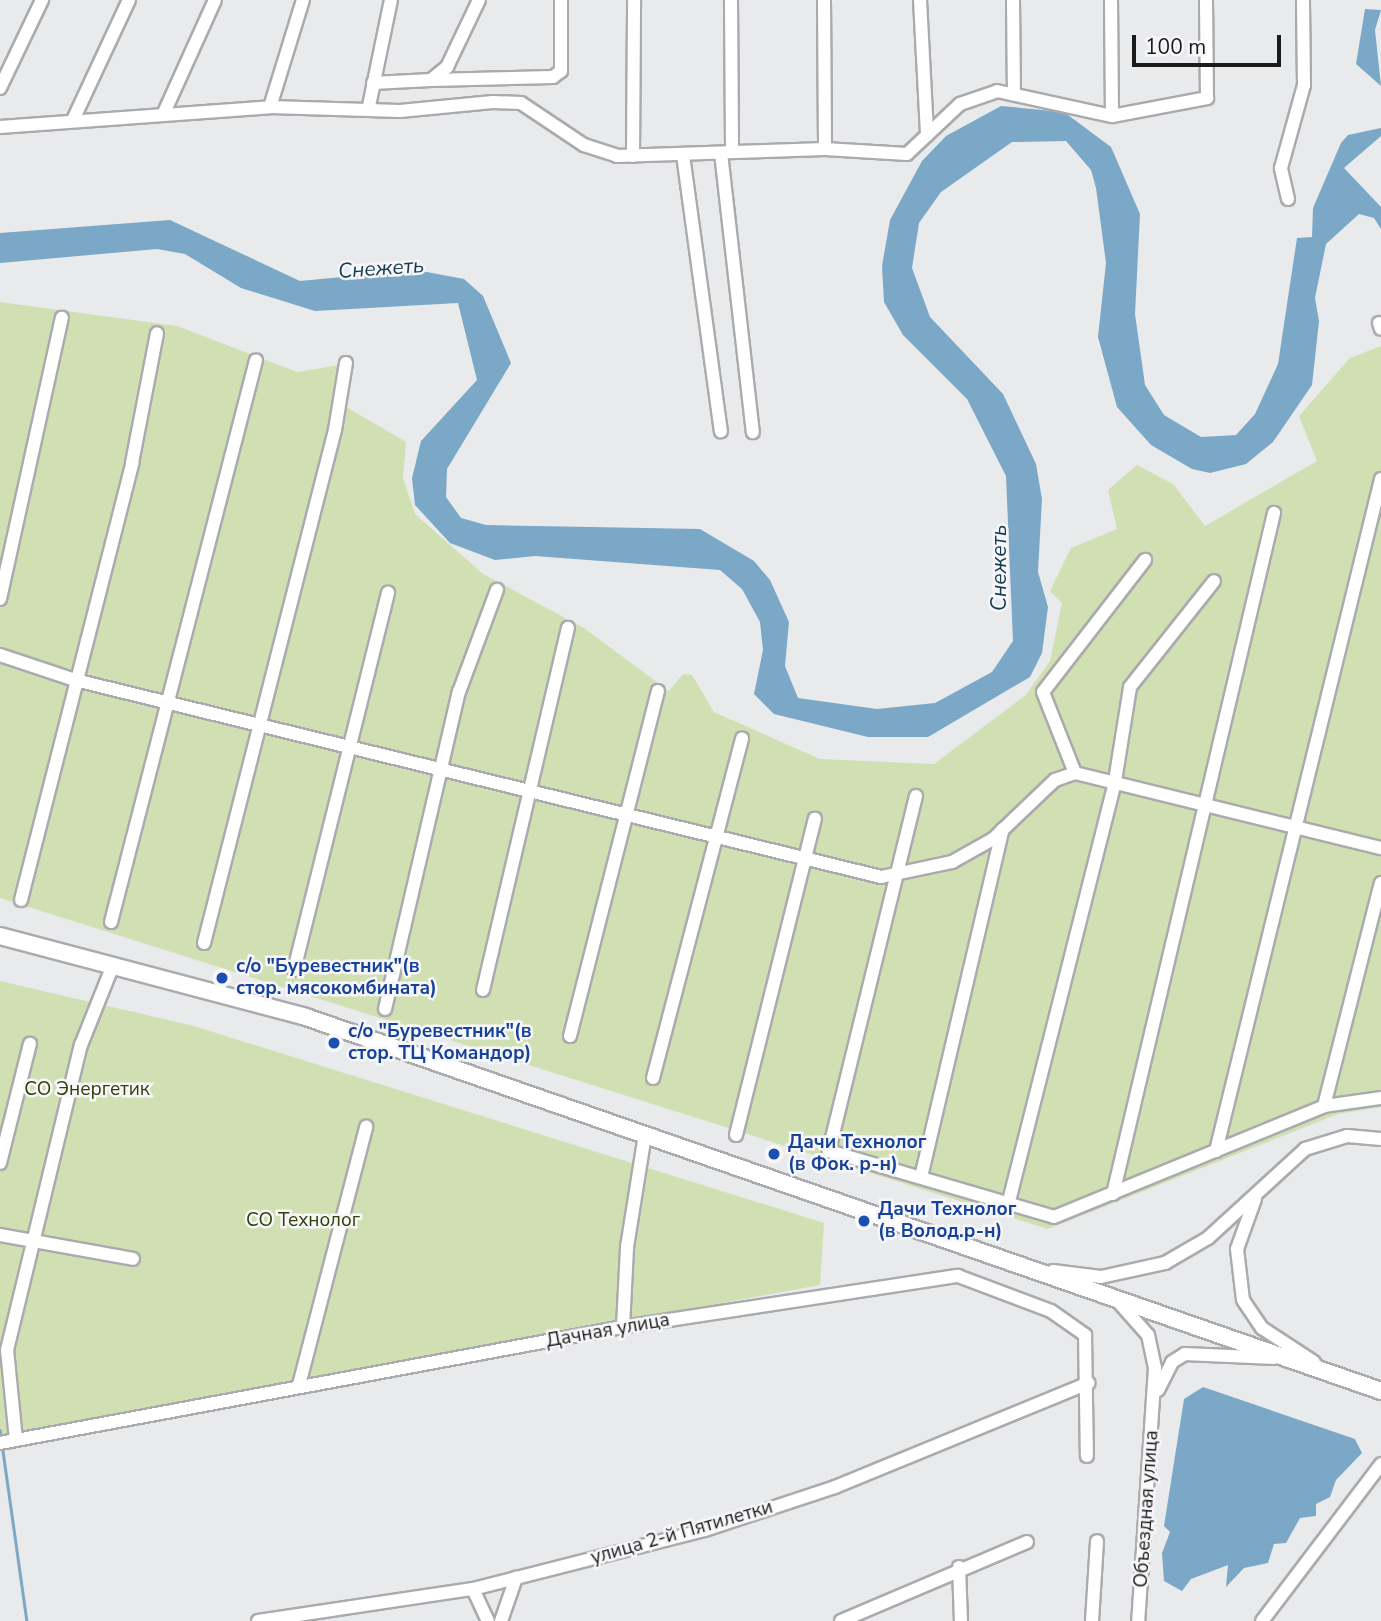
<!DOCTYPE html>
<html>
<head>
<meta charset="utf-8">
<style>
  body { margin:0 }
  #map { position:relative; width:1381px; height:1621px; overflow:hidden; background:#e9eaec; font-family:"Nunito Sans",sans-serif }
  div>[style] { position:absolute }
  .green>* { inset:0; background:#d1e0b2 }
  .water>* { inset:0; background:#7aa8c6 }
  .stream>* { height:2.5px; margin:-1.25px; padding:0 1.25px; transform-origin:1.25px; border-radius:1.25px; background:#7aa8c6 }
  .roads { filter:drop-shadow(2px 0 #ababad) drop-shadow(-2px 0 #ababad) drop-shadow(0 2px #ababad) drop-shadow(0 -2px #ababad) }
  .minor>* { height:12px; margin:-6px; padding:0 6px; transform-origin:6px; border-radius:6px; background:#fff }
  .major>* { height:16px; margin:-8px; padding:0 8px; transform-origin:8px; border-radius:8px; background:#fff }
  .dots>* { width:19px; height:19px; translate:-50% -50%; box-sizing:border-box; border:4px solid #f7f7f9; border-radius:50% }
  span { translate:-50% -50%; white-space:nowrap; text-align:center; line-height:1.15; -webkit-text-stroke:5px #f7f7f9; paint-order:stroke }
  .transit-label { font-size:19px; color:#164399; font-weight:700 }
  .left { translate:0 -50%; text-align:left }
  .park-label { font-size:19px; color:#323f08 }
  .street-label { font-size:19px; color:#1b1b1c }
  .water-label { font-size:21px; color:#163c51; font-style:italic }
  .scale { position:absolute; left:1132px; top:35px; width:149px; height:32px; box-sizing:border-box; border:4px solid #1b1b1c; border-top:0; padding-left:9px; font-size:21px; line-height:24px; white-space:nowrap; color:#1b1b1c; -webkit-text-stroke:5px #f7f7f9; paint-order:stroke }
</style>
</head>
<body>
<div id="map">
  <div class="green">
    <div style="clip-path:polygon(0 302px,177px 326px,297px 372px,339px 365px,336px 401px,406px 442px,403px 478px,415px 514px,483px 574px,584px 628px,669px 691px,683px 674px,692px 675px,714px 712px,820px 759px,934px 764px,1026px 695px,1050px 661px,1062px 603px,1050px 591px,1071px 548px,1117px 529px,1108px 490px,1137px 465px,1173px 484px,1205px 526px,1317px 461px,1299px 416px,1350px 358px,1381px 346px,1381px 1107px,1338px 1114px,1048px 1229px,0 898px)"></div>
    <div style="clip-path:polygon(0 981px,194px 1026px,824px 1223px,820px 1285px,0 1436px)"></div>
  </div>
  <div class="water">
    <div style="clip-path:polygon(1365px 9px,1381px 10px,1375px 30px,1381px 86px,1356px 64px)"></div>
    <div style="clip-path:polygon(1001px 106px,1064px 112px,1111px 147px,1140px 214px,1135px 314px,1145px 385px,1164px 415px,1201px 437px,1236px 435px,1255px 414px,1278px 364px,1297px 238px,1312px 237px,1313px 208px,1341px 143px,1348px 135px,1381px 128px,1381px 136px,1344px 168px,1381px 207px,1381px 229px,1374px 218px,1359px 214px,1326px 244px,1315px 298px,1319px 321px,1312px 385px,1273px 442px,1246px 464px,1210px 473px,1192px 469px,1151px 445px,1117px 407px,1098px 337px,1106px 263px,1096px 188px,1091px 170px,1066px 141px,1012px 142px,941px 192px,919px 223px,912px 268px,930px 317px,1003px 394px,1036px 464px,1042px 499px,1038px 572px,1048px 607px,1042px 653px,1030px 677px,928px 737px,868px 737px,774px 714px,754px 694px,763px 650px,760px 622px,742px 589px,720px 570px,535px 556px,495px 560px,450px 543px,415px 505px,412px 478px,421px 441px,477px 380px,458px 303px,315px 311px,241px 288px,185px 254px,157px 249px,0 263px,0 233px,170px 220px,300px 281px,416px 270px,464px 279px,483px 296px,511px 363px,447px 469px,446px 497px,461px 518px,486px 525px,700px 529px,754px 561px,770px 580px,789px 622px,785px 666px,798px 698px,877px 709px,935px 703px,992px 672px,1013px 641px,1006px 476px,967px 399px,903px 335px,884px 302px,882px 266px,890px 220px,922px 161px,946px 136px)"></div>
    <div style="clip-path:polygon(1203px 1387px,1355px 1439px,1362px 1453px,1336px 1480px,1330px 1497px,1316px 1504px,1316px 1516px,1300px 1518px,1286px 1543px,1274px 1544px,1268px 1563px,1244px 1568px,1226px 1587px,1228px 1565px,1191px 1579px,1182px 1591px,1164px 1581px,1162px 1553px,1170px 1532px,1164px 1526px,1184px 1399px)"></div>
  </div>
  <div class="stream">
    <div style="left:0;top:1430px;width:5px;rotate:79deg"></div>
    <div style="left:3px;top:1451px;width:172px;rotate:82deg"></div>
  </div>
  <div class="roads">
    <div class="minor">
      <div style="left:731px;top:0;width:152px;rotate:89.6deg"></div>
      <div style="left:824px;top:0;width:149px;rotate:89.6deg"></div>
      <div style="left:920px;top:0;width:135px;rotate:87deg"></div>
      <div style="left:1013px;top:0;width:91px;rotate:89.4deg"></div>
      <div style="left:1111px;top:0;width:116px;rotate:89.5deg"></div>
      <div style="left:431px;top:80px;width:122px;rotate:-1.4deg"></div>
      <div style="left:553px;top:77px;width:10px;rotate:-37deg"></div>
      <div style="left:561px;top:71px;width:71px;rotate:-90deg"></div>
      <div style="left:373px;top:83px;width:58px;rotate:-3deg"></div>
      <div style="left:431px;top:80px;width:21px;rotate:-39deg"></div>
      <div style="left:447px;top:67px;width:74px;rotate:-64.5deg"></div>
      <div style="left:0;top:88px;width:98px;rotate:-64.5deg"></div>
      <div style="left:369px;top:106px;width:108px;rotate:-78.3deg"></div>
      <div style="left:270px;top:107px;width:112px;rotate:-72.9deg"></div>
      <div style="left:163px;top:115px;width:126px;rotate:-65.7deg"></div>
      <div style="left:73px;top:120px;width:132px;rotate:-65deg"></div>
      <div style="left:0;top:127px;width:271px;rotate:-4.2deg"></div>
      <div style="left:270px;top:107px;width:130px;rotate:1.8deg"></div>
      <div style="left:400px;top:111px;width:93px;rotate:-5.5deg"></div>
      <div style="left:493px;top:102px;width:28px;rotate:2deg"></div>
      <div style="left:521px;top:103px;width:76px;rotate:33.7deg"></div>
      <div style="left:584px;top:145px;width:35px;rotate:18deg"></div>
      <div style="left:617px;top:156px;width:208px;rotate:-1.9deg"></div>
      <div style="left:825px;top:149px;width:82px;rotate:3.5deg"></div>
      <div style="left:907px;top:154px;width:73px;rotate:-43.3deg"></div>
      <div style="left:960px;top:104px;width:39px;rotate:-19deg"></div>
      <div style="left:997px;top:91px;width:118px;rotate:12.3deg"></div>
      <div style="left:1112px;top:116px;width:97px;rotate:-10.7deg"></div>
      <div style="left:1207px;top:98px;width:98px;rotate:-90.6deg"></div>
      <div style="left:721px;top:153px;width:281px;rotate:83.5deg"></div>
      <div style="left:683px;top:155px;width:279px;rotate:82.2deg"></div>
      <div style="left:633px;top:156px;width:156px;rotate:-89.6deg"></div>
      <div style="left:1288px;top:199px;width:32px;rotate:-103deg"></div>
      <div style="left:1281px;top:168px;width:86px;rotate:-74.5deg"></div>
      <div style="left:1304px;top:85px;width:85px;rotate:-90.7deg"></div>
      <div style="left:1379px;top:323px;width:6px;rotate:72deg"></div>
      <div style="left:0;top:599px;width:288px;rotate:-77.6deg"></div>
      <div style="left:0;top:655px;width:79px;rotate:18.4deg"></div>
      <div style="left:75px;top:680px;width:830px;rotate:13.73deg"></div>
      <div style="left:881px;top:877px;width:73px;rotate:-11.9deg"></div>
      <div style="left:952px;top:862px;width:47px;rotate:-29.3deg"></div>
      <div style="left:993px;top:839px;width:86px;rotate:-43.6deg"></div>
      <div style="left:1055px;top:780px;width:21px;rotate:-19deg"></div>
      <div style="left:1075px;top:773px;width:315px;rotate:13.8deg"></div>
      <div style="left:1075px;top:773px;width:87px;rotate:-111.6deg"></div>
      <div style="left:1043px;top:692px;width:167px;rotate:-52.3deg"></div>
      <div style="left:916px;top:796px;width:366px;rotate:103.8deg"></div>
      <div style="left:829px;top:1151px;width:234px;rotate:16.3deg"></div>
      <div style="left:1054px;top:1217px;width:292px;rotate:-22.3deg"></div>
      <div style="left:1324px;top:1106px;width:58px;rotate:-8deg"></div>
      <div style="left:21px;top:900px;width:451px;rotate:-75.7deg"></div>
      <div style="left:132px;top:463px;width:132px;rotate:-79.1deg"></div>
      <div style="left:111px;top:922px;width:580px;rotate:-75.53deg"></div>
      <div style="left:204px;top:943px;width:529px;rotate:-75.68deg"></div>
      <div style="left:335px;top:430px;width:68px;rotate:-80.7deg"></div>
      <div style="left:294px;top:970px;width:389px;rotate:-76deg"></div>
      <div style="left:483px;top:990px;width:372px;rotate:-76.8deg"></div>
      <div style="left:385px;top:1009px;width:326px;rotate:-76.9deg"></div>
      <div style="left:459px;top:692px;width:109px;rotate:-69.6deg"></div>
      <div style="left:570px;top:1036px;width:356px;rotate:-75.7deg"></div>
      <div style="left:653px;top:1078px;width:351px;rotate:-75.3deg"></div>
      <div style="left:1324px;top:1106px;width:230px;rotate:-75.7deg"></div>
      <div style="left:736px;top:1135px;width:326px;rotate:-76deg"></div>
      <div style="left:1216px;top:1151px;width:692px;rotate:-76.2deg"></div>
      <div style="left:0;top:1163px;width:123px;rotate:-75.9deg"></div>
      <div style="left:922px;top:1173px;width:353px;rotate:-76.8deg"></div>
      <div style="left:1113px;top:1194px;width:700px;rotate:-76.7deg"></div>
      <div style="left:1255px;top:1199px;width:53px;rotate:109.8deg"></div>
      <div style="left:1237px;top:1249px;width:51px;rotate:83.3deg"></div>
      <div style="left:1243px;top:1300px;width:34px;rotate:56deg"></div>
      <div style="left:1262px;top:1328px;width:62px;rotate:33.2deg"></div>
      <div style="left:1008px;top:1205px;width:437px;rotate:-75.8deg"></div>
      <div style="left:1115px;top:781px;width:95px;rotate:-80.9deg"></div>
      <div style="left:1130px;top:687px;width:135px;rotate:-51.6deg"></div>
      <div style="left:0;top:1235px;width:135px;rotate:10.2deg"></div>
      <div style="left:1053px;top:1271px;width:48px;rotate:7.1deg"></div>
      <div style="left:1101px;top:1277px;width:66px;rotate:-12.3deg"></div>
      <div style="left:1165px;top:1263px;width:50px;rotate:-30.2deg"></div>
      <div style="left:1208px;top:1238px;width:132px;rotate:-42.5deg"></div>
      <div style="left:1305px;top:1149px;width:44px;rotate:-17.2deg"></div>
      <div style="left:1347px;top:1136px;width:34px;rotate:5deg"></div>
      <div style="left:1116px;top:1299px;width:48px;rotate:48.4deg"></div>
      <div style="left:1148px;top:1335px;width:34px;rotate:78deg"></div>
      <div style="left:1155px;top:1368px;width:254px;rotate:93.8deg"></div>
      <div style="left:623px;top:1327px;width:80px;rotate:-87.1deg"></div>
      <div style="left:627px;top:1247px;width:114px;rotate:-80.9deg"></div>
      <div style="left:299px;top:1385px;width:267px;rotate:-75.4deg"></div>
      <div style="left:1158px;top:1390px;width:31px;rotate:-63deg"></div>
      <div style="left:1172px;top:1362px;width:15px;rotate:-32deg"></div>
      <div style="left:1185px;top:1354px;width:89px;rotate:2.6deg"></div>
      <div style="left:16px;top:1440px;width:90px;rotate:-95.7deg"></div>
      <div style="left:7px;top:1350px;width:314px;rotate:-76.4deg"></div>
      <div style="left:81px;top:1045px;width:86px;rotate:-68.2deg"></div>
      <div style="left:0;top:1443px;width:634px;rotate:-10.55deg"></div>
      <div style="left:623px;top:1327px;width:339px;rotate:-8.7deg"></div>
      <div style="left:958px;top:1276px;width:99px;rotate:20.6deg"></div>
      <div style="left:1051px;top:1311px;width:42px;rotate:35.2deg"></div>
      <div style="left:1085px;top:1335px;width:121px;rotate:89.1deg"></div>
      <div style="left:959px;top:1567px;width:54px;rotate:87.9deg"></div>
      <div style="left:473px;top:1589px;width:35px;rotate:65deg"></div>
      <div style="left:258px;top:1621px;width:217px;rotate:-8.5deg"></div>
      <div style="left:473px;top:1589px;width:239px;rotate:-14.3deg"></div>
      <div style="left:705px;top:1530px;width:137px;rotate:-18.3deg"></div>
      <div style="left:835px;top:1487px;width:274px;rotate:-22.3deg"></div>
      <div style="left:501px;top:1621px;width:46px;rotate:-70.8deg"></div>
      <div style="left:841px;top:1621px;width:202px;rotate:-23deg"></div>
      <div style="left:1092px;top:1621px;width:80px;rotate:-86.4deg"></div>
      <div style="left:1262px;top:1621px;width:197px;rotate:-52.8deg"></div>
    </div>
    <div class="major">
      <div style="left:0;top:936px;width:313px;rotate:14.8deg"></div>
      <div style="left:303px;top:1016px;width:1141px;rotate:19.18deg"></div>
    </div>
  </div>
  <div class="dots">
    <div style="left:222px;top:978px;background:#1a4fb4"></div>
    <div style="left:334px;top:1043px;background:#1a4fb4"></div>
    <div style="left:774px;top:1154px;background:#1a4fb4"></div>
    <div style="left:864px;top:1221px;background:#1a4fb4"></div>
  </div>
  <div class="transit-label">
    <span class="left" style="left:236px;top:978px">с/о "Буревестник"(в<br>стор. мясокомбината)</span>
    <span class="left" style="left:348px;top:1043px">с/о "Буревестник"(в<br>стор. ТЦ Командор)</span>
    <span class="left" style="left:788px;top:1154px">Дачи Технолог<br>(в Фок. р-н)</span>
    <span class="left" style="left:878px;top:1221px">Дачи Технолог<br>(в Волод.р-н)</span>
  </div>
  <div class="park-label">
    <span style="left:87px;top:1090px">СО Энергетик</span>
    <span style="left:303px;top:1221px">СО Технолог</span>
  </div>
  <div class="street-label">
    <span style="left:608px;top:1331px;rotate:-10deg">Дачная улица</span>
    <span style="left:1147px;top:1509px;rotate:-86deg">Объездная улица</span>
    <span style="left:682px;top:1533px;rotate:-16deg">улица 2-й Пятилетки</span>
  </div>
  <div class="water-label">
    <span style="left:381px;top:268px;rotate:-4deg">Снежеть</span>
    <span style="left:999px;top:568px;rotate:-90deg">Снежеть</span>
  </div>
  <div class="scale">100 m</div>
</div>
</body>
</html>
